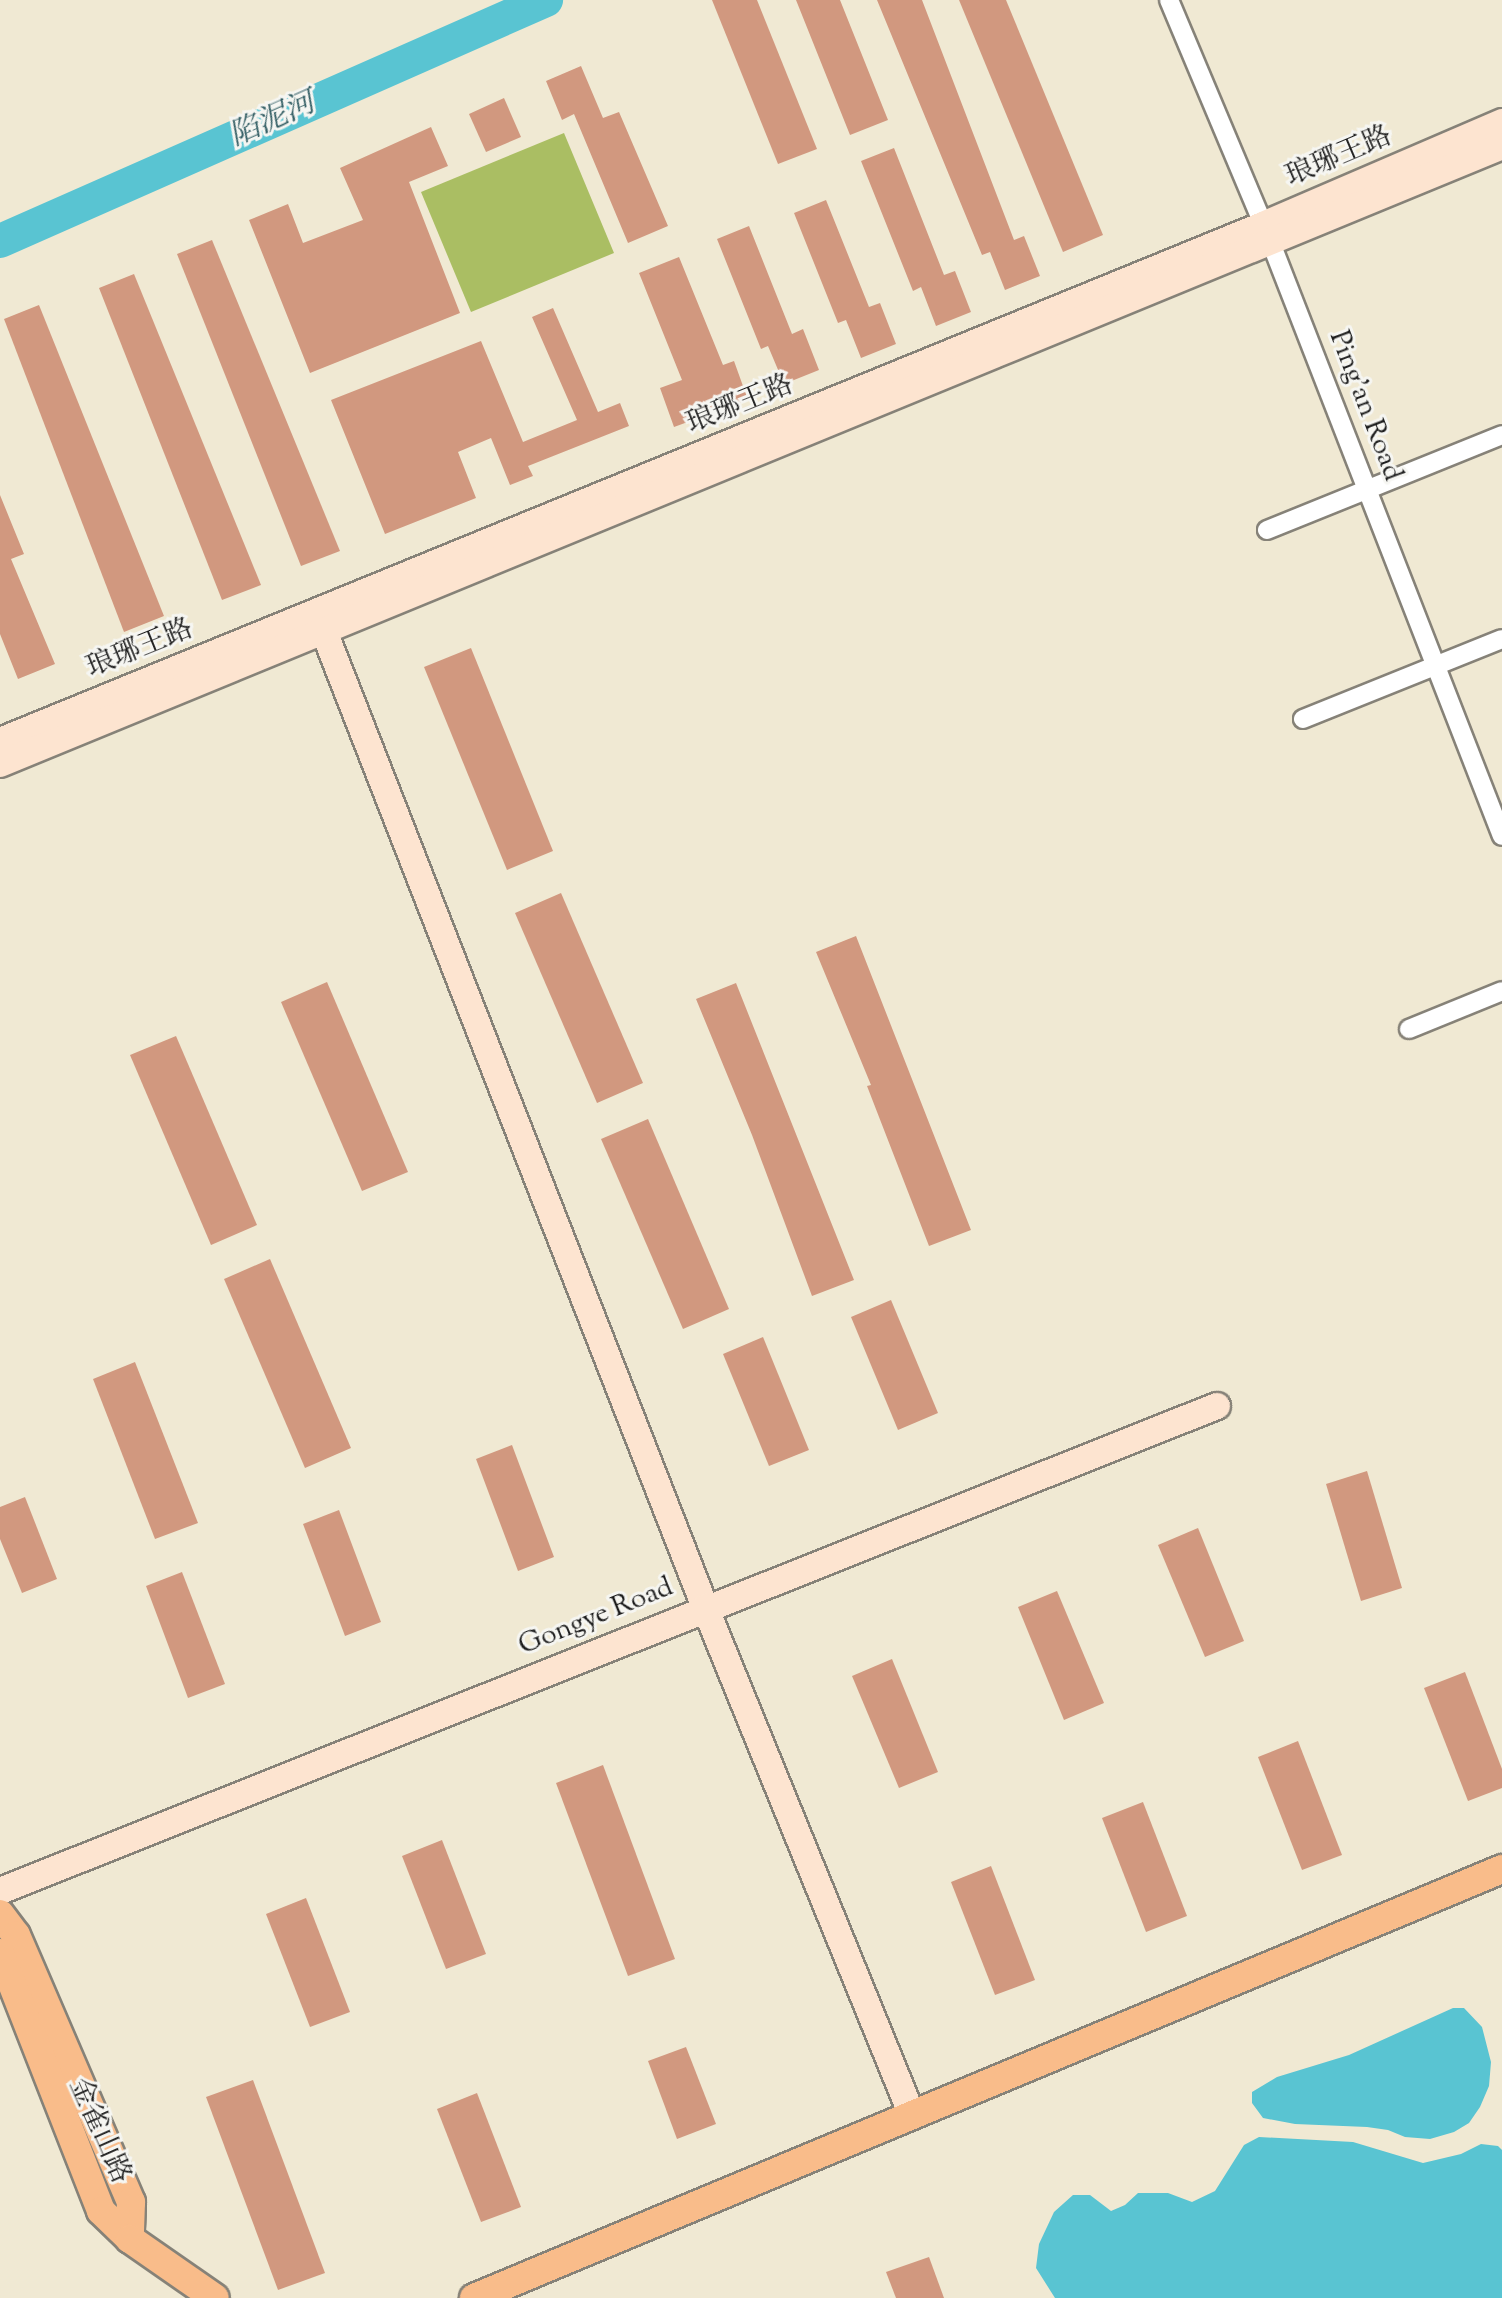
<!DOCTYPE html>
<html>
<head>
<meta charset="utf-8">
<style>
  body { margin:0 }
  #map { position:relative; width:1502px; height:2298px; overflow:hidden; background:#f0e9d3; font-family:"Sorts Mill Goudy","Noto Serif SC",serif }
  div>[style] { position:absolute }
  .green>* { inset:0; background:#aabe63 }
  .water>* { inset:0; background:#59c4d2 }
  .river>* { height:34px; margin:-17px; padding:0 17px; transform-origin:17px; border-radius:17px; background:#59c4d2 }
  .building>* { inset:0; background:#d1987f }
  .roads { filter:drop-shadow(2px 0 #868278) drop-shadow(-2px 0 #868278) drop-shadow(0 2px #868278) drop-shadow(0 -2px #868278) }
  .street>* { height:18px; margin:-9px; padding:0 9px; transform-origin:9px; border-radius:9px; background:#fff }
  .secondary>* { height:26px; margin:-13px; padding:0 13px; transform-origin:13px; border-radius:13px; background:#fde4d0 }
  .primary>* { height:28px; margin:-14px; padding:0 14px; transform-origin:14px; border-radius:14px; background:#f9bc8a }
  span { translate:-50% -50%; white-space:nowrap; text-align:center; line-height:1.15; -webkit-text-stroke:6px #f6f6f2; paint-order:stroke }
  .street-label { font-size:28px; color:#1c1c1c }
  .water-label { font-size:30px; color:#345f65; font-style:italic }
</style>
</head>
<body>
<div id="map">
  <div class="green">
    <div style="clip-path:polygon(564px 133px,614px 253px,471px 312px,421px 192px)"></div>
  </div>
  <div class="water">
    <div style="clip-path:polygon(1453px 2008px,1464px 2008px,1482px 2027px,1491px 2062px,1489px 2086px,1480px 2107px,1469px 2123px,1454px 2132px,1430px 2139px,1405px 2137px,1388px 2130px,1367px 2127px,1295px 2124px,1263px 2118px,1252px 2103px,1252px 2092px,1277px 2077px,1349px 2055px)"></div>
    <div style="clip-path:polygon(1259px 2137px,1353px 2142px,1423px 2163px,1461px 2154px,1481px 2144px,1498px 2146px,1502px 2150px,1502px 2298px,1055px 2298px,1036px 2268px,1039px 2244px,1054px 2212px,1073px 2195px,1090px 2195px,1111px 2211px,1125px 2205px,1138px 2193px,1168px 2193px,1192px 2202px,1215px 2191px,1244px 2145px)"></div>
  </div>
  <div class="river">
    <div style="left:0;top:241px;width:597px;rotate:-23.82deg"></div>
  </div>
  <div class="building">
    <div style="clip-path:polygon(712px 0,757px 0,817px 149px,778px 164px)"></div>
    <div style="clip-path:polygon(796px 0,840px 0,888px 120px,850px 135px)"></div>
    <div style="clip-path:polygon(877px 0,922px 0,1014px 240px,1024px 236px,1040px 276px,1005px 290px,990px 252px,982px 255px)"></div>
    <div style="clip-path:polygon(959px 0,1006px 0,1103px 235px,1063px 252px)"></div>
    <div style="clip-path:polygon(581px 66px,603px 118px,619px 112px,668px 226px,628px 243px,574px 114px,562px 120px,546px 81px)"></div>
    <div style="clip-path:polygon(504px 98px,521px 137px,486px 152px,469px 114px)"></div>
    <div style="clip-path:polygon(431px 127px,448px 166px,409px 182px,460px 313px,310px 373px,249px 220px,288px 204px,303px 243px,363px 220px,340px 168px)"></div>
    <div style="clip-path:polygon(894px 148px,944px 275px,955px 271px,971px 312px,936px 326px,921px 287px,913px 291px,861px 161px)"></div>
    <div style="clip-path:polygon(826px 200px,869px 307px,880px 303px,896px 344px,861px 358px,846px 320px,838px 323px,794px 213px)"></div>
    <div style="clip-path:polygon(749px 226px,792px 334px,803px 329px,819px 370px,784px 384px,768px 346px,761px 349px,717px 239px)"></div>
    <div style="clip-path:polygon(212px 240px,340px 551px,301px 566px,177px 254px)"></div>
    <div style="clip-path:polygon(679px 257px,723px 365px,734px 361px,748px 400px,674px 427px,660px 388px,682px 380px,639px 273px)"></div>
    <div style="clip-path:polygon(134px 274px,261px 585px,222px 600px,99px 288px)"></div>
    <div style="clip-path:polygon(39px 305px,164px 616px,124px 632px,4px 319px)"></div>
    <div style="clip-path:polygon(553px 308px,598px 412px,620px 403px,629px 426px,528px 466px,533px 476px,510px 485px,491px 438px,458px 452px,476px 498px,385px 534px,331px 400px,481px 341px,523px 442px,577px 420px,532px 317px)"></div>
    <div style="clip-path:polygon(0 495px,24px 554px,11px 559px,55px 664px,18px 679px,0 634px)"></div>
    <div style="clip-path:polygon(471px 648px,553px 851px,507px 870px,424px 667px)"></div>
    <div style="clip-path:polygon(561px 893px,643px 1083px,597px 1103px,515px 913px)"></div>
    <div style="clip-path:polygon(856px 936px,971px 1230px,929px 1246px,867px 1086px,871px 1085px,816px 952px)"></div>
    <div style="clip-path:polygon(327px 982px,408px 1172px,362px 1191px,281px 1002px)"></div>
    <div style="clip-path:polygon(736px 983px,854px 1280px,812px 1296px,752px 1135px,696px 999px)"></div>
    <div style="clip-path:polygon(176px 1036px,257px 1225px,211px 1245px,130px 1055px)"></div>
    <div style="clip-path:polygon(648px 1119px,729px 1309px,683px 1329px,601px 1139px)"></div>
    <div style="clip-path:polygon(270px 1259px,351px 1448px,305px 1468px,224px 1279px)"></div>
    <div style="clip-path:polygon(891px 1300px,938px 1413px,898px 1430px,851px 1317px)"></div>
    <div style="clip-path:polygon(763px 1337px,809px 1450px,769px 1466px,723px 1354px)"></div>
    <div style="clip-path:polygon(135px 1362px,198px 1523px,155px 1539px,93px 1379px)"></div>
    <div style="clip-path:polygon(512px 1445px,554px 1557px,518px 1571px,476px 1459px)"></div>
    <div style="clip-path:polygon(1367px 1471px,1402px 1588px,1361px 1601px,1326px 1484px)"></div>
    <div style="clip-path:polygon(25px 1497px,57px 1579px,22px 1593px,0 1539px,0 1507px)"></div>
    <div style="clip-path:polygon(339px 1510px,381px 1622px,345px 1636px,303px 1524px)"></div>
    <div style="clip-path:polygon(1198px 1528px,1244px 1641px,1205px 1657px,1158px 1545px)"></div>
    <div style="clip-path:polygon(182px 1572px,225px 1684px,188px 1698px,146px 1586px)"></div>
    <div style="clip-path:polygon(1057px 1591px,1104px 1703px,1064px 1720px,1018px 1607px)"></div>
    <div style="clip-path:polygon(892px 1659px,938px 1772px,899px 1788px,852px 1676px)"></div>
    <div style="clip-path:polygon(1465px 1672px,1502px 1769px,1502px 1788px,1468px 1801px,1424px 1688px)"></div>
    <div style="clip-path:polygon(1298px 1741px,1342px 1855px,1302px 1870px,1258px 1757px)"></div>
    <div style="clip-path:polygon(603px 1765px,675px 1959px,628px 1976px,556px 1783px)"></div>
    <div style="clip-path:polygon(1143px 1802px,1187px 1916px,1146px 1932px,1102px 1818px)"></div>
    <div style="clip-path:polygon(442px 1840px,486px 1954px,446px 1969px,402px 1856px)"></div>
    <div style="clip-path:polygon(991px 1866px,1035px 1980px,995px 1995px,951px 1882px)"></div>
    <div style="clip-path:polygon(306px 1898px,350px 2012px,310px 2027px,266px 1914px)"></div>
    <div style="clip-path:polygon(686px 2047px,716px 2124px,677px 2139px,648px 2061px)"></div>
    <div style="clip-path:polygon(253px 2080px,325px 2273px,278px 2290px,206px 2097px)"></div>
    <div style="clip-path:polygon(477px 2093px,521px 2207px,481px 2222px,437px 2109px)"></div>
    <div style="clip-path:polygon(929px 2257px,944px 2298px,896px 2298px,886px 2272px)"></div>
  </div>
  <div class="roads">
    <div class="street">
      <div style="left:1169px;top:0;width:264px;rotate:67.2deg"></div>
      <div style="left:1271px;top:243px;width:636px;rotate:68.72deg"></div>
      <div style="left:1267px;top:530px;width:253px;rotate:-22deg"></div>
      <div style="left:1303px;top:719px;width:214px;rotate:-21.9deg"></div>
      <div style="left:1409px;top:1029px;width:100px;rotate:-22.2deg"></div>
    </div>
    <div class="secondary">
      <div style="left:318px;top:616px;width:1064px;rotate:68.67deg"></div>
      <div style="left:705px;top:1607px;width:549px;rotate:67.83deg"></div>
      <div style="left:0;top:741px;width:1364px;rotate:-22.22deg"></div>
      <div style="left:1263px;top:225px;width:260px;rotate:-23.3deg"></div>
      <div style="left:0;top:764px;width:1624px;rotate:-22.36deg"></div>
      <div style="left:0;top:1891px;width:1310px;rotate:-21.73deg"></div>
    </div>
    <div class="primary">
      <div style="left:0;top:1914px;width:26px;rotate:53deg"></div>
      <div style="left:16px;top:1935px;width:291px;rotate:66.7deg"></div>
      <div style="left:131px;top:2202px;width:37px;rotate:92deg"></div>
      <div style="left:0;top:1953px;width:277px;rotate:68.6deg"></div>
      <div style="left:101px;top:2211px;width:40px;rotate:44deg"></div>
      <div style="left:130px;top:2239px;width:103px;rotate:34.8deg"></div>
      <div style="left:474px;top:2298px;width:1114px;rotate:-22.65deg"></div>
    </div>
  </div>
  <div class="street-label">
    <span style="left:1339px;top:157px;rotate:-23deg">琅琊王路</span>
    <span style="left:740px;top:405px;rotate:-22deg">琅琊王路</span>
    <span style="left:1365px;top:406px;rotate:69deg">Ping'an Road</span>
    <span style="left:140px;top:649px;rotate:-22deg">琅琊王路</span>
    <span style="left:596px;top:1617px;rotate:-22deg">Gongye Road</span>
    <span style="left:99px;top:2131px;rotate:66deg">金雀山路</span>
  </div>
  <div class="water-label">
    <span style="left:273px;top:121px;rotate:-24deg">陷泥河</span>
  </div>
</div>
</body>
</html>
